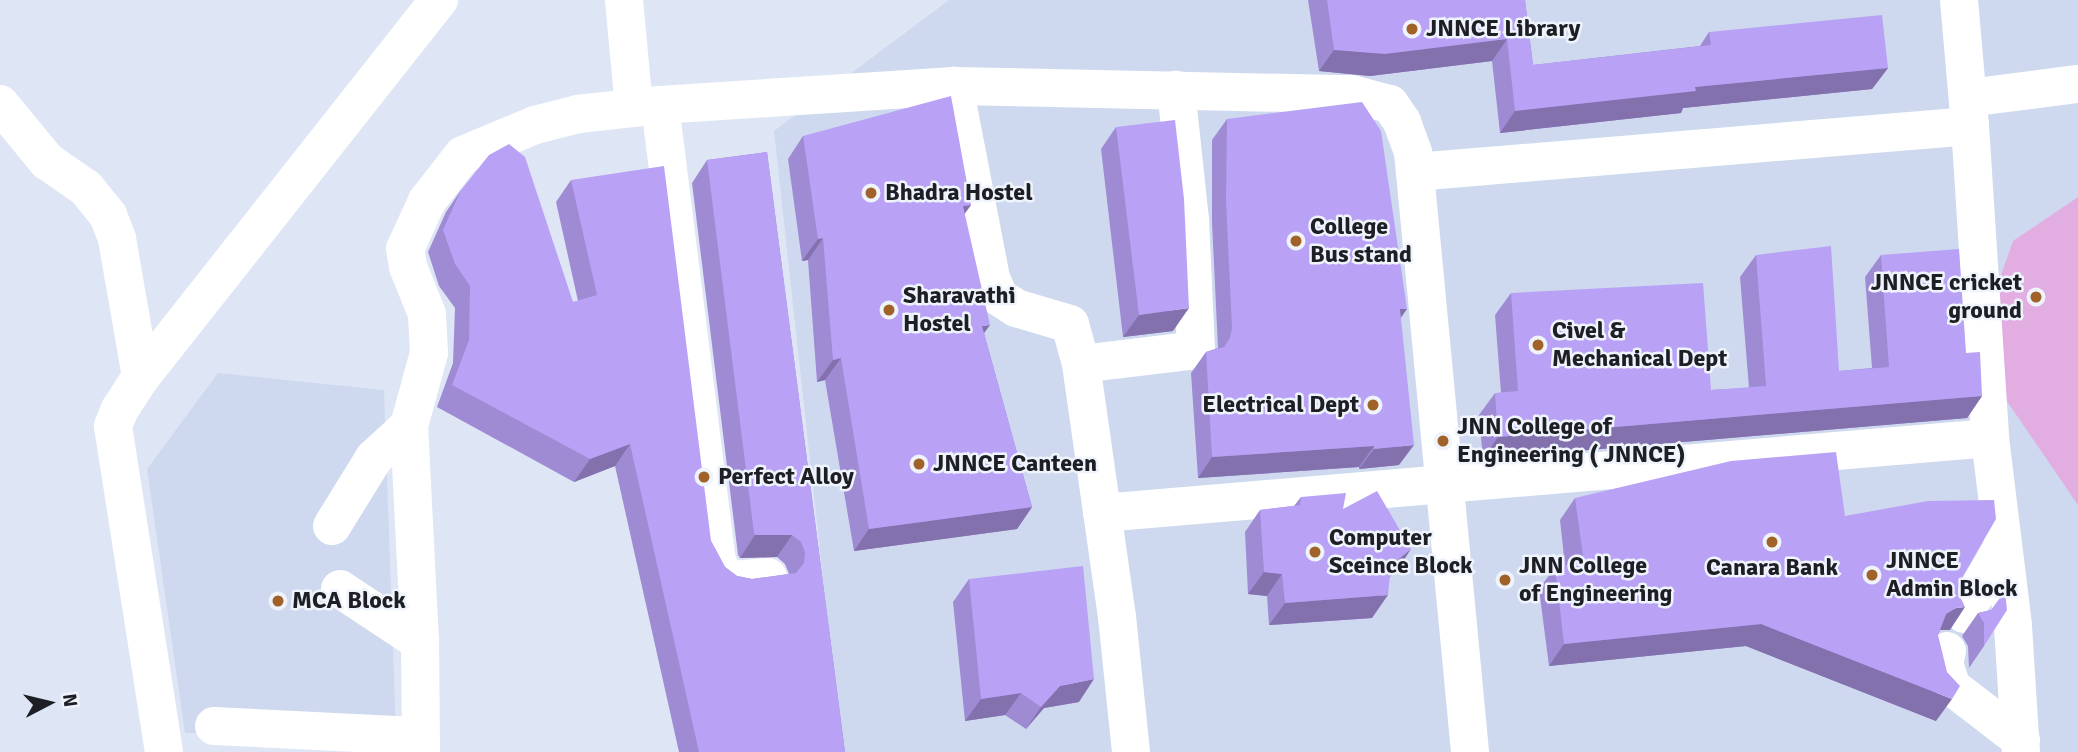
<!DOCTYPE html>
<html>
<head>
<meta charset="utf-8">
<style>
  body { margin:0 }
  #map { position:relative; width:2078px; height:752px; overflow:hidden; background:#dee6f5; font-family:Signika,sans-serif }
  div>[style] { position:absolute }
  .built>* { inset:0; background:#ced9ef }
  .green>* { inset:0; background:#e2ade1 }
  .minor>* { height:38px; margin:-19px; padding:0 19px; transform-origin:19px; border-radius:19px; background:#fff }
  .wall>* { inset:0; background:#9f8ad4 }
  .shaded-wall>* { inset:0; background:#8271ac }
  .building>* { inset:0; background:#b9a1f6 }
  .dots>* { width:19px; height:19px; translate:-50% -50%; box-sizing:border-box; border:4px solid #eef3fc; border-radius:50% }
  span { translate:-50% -50%; white-space:nowrap; text-align:center; line-height:1.15; -webkit-text-stroke:5px #eef3fc; paint-order:stroke }
  .poi-label { font-size:24px; color:#1d1f25; font-weight:700 }
  .left { translate:0 -50%; text-align:left }
  .right { translate:-100% -50%; text-align:right }
  .north { position:absolute; left:14px; top:668px; width:70px; height:70px; -webkit-text-stroke:5px #eef3fc; paint-order:stroke; rotate:83deg; font-size:19px; font-weight:700; line-height:28px; text-align:center; color:#1d1f25 }
  .north::after { content:''; display:block; margin:auto; width:24px; height:32px; background:#1d1f25; clip-path:polygon(50% 0,100% 100%,50% 72%,0 100%) }
</style>
</head>
<body>
<div id="map">
  <div class="built">
    <div style="clip-path:polygon(949px 0,2078px 0,2078px 752px,842px 752px,774px 131px)"></div>
    <div style="clip-path:polygon(218px 373px,384px 390px,396px 736px,185px 733px,147px 469px)"></div>
  </div>
  <div class="green">
    <div style="clip-path:polygon(2078px 197px,2078px 505px,1974px 353px,2013px 241px)"></div>
  </div>
  <div class="minor">
    <div style="left:624px;top:0;width:108px;rotate:84.7deg"></div>
    <div style="left:1959px;top:0;width:126px;rotate:85deg"></div>
    <div style="left:1970px;top:126px;width:313px;rotate:86.3deg"></div>
    <div style="left:1968px;top:98px;width:111px;rotate:-7.3deg"></div>
    <div style="left:0;top:104px;width:74px;rotate:50.5deg"></div>
    <div style="left:47px;top:161px;width:47px;rotate:34.7deg"></div>
    <div style="left:86px;top:188px;width:35px;rotate:51deg"></div>
    <div style="left:108px;top:215px;width:26px;rotate:69deg"></div>
    <div style="left:117px;top:239px;width:140px;rotate:80.1deg"></div>
    <div style="left:660px;top:105px;width:460px;rotate:82.9deg"></div>
    <div style="left:717px;top:561px;width:12px;rotate:66deg"></div>
    <div style="left:722px;top:572px;width:14px;rotate:34deg"></div>
    <div style="left:734px;top:580px;width:34px;rotate:-5deg"></div>
    <div style="left:1415px;top:172px;width:557px;rotate:-4.74deg"></div>
    <div style="left:1081px;top:364px;width:116px;rotate:-6.9deg"></div>
    <div style="left:1196px;top:350px;width:130px;rotate:-92.6deg"></div>
    <div style="left:1190px;top:220px;width:131px;rotate:-96.1deg"></div>
    <div style="left:1102px;top:513px;width:891px;rotate:-4.83deg"></div>
    <div style="left:1990px;top:438px;width:189px;rotate:83deg"></div>
    <div style="left:2013px;top:626px;width:126px;rotate:86.4deg"></div>
    <div style="left:332px;top:526px;width:80px;rotate:-58.3deg"></div>
    <div style="left:374px;top:458px;width:47px;rotate:-42.4deg"></div>
    <div style="left:340px;top:589px;width:96px;rotate:33.5deg"></div>
    <div style="left:1964px;top:614px;width:78px;rotate:-60.2deg"></div>
    <div style="left:1947px;top:651px;width:12px;rotate:104deg"></div>
    <div style="left:1944px;top:663px;width:25px;rotate:72deg"></div>
    <div style="left:1952px;top:687px;width:87px;rotate:37.5deg"></div>
    <div style="left:214px;top:726px;width:207px;rotate:2.8deg"></div>
    <div style="left:164px;top:752px;width:330px;rotate:-98.9deg"></div>
    <div style="left:113px;top:426px;width:18px;rotate:-68deg"></div>
    <div style="left:120px;top:409px;width:38px;rotate:-57deg"></div>
    <div style="left:141px;top:377px;width:481px;rotate:-51.7deg"></div>
    <div style="left:421px;top:752px;width:110px;rotate:-90.5deg"></div>
    <div style="left:420px;top:642px;width:216px;rotate:-92.9deg"></div>
    <div style="left:409px;top:426px;width:76px;rotate:-74.7deg"></div>
    <div style="left:429px;top:353px;width:39px;rotate:-93deg"></div>
    <div style="left:427px;top:314px;width:51px;rotate:-112deg"></div>
    <div style="left:408px;top:267px;width:18px;rotate:-99deg"></div>
    <div style="left:405px;top:249px;width:53px;rotate:-65.4deg"></div>
    <div style="left:427px;top:201px;width:58px;rotate:-52deg"></div>
    <div style="left:463px;top:155px;width:78px;rotate:-22.6deg"></div>
    <div style="left:535px;top:125px;width:44px;rotate:-14.3deg"></div>
    <div style="left:578px;top:114px;width:82px;rotate:-6.3deg"></div>
    <div style="left:660px;top:105px;width:295px;rotate:-3.7deg"></div>
    <div style="left:1131px;top:752px;width:136px;rotate:-95.9deg"></div>
    <div style="left:1117px;top:617px;width:256px;rotate:-98.1deg"></div>
    <div style="left:1081px;top:364px;width:41px;rotate:-105.4deg"></div>
    <div style="left:1070px;top:324px;width:56px;rotate:-163.5deg"></div>
    <div style="left:1016px;top:308px;width:20px;rotate:-147deg"></div>
    <div style="left:999px;top:297px;width:21px;rotate:-113deg"></div>
    <div style="left:991px;top:278px;width:196px;rotate:-100.9deg"></div>
    <div style="left:954px;top:86px;width:398px;rotate:1.2deg"></div>
    <div style="left:1352px;top:94px;width:39px;rotate:15deg"></div>
    <div style="left:1390px;top:104px;width:22px;rotate:56deg"></div>
    <div style="left:1402px;top:122px;width:32px;rotate:70deg"></div>
    <div style="left:1413px;top:152px;width:603px;rotate:84.57deg"></div>
  </div>
  <div class="wall">
    <div style="clip-path:polygon(1308px 0,1525px 0,1533px 65px,1700px 46px,1709px 32px,1888px 68px,1872px 89px,1683px 108px,1681px 113px,1500px 133px,1492px 61px,1370px 76px,1319px 71px)"></div>
    <div style="clip-path:polygon(1227px 119px,1401px 318px,1399px 465px,1359px 469px,1359px 467px,1198px 478px,1191px 373px,1206px 352px,1218px 348px,1212px 222px,1212px 140px)"></div>
    <div style="clip-path:polygon(1116px 127px,1173px 331px,1123px 337px,1101px 149px)"></div>
    <div style="clip-path:polygon(803px 136px,971px 205px,964px 214px,984px 333px,1032px 507px,1017px 529px,854px 551px,825px 380px,817px 382px,808px 260px,802px 261px,788px 159px)"></div>
    <div style="clip-path:polygon(767px 152px,845px 752px,679px 752px,615px 466px,574px 482px,437px 407px,453px 363px,455px 308px,439px 286px,428px 252px,446px 212px,461px 190px,573px 302px,578px 301px,556px 202px,571px 180px,711px 541px,725px 567px,737px 576px,752px 579px,789px 574px,785px 564px,777px 557px,740px 558px,738px 555px,692px 183px,707px 160px)"></div>
    <div style="clip-path:polygon(1756px 255px,1839px 371px,1872px 368px,1865px 277px,1881px 255px,1966px 353px,1982px 396px,1967px 418px,1483px 459px,1479px 415px,1495px 393px,1501px 393px,1495px 315px,1511px 293px,1711px 390px,1749px 388px,1740px 277px)"></div>
    <div style="clip-path:polygon(1301px 497px,1343px 509px,1396px 572px,1390px 576px,1372px 618px,1269px 625px,1267px 596px,1248px 594px,1245px 532px,1260px 510px,1294px 506px)"></div>
    <div style="clip-path:polygon(1575px 498px,1845px 516px,1960px 581px,1950px 630px,1940px 630px,1938px 635px,1936px 721px,1746px 646px,1549px 666px,1539px 589px,1555px 567px,1565px 566px,1560px 520px)"></div>
    <div style="clip-path:polygon(969px 579px,1079px 702px,1044px 708px,1026px 729px,1005px 715px,965px 721px,953px 602px)"></div>
    <div style="clip-path:polygon(1991px 610px,1984px 646px,1969px 668px,1968px 646px,1962px 636px,1978px 613px)"></div>
  </div>
  <div class="shaded-wall">
    <div style="clip-path:polygon(1507px 39px,1492px 61px,1370px 76px,1319px 71px,1334px 50px)"></div>
    <div style="clip-path:polygon(1888px 68px,1872px 89px,1683px 108px,1681px 113px,1500px 133px,1515px 111px,1695px 87px)"></div>
    <div style="clip-path:polygon(971px 205px,955px 227px,963px 206px)"></div>
    <div style="clip-path:polygon(823px 238px,808px 260px,802px 261px,818px 239px)"></div>
    <div style="clip-path:polygon(1189px 308px,1173px 331px,1123px 337px,1139px 315px)"></div>
    <div style="clip-path:polygon(1400px 309px,1407px 309px,1393px 329px)"></div>
    <div style="clip-path:polygon(990px 325px,974px 347px,982px 326px)"></div>
    <div style="clip-path:polygon(841px 358px,825px 380px,817px 382px,833px 360px)"></div>
    <div style="clip-path:polygon(1982px 396px,1967px 418px,1483px 459px,1498px 437px)"></div>
    <div style="clip-path:polygon(630px 444px,615px 466px,574px 482px,590px 459px)"></div>
    <div style="clip-path:polygon(1414px 445px,1399px 465px,1359px 469px,1374px 449px)"></div>
    <div style="clip-path:polygon(1374px 446px,1359px 467px,1198px 478px,1212px 457px)"></div>
    <div style="clip-path:polygon(1032px 507px,1017px 529px,854px 551px,869px 529px)"></div>
    <div style="clip-path:polygon(755px 535px,792px 535px,777px 557px,740px 558px)"></div>
    <div style="clip-path:polygon(1411px 549px,1396px 572px,1376px 587px,1391px 565px)"></div>
    <div style="clip-path:polygon(1264px 572px,1282px 574px,1267px 596px,1248px 594px)"></div>
    <div style="clip-path:polygon(1388px 595px,1372px 618px,1269px 625px,1285px 603px)"></div>
    <div style="clip-path:polygon(1965px 607px,1950px 630px,1940px 630px,1946px 614px,1956px 608px)"></div>
    <div style="clip-path:polygon(1761px 624px,1952px 699px,1936px 721px,1746px 646px,1549px 666px,1564px 644px)"></div>
    <div style="clip-path:polygon(1094px 679px,1079px 702px,1044px 708px,1026px 729px,1041px 707px,1060px 686px)"></div>
    <div style="clip-path:polygon(1021px 693px,1005px 715px,965px 721px,981px 699px)"></div>
  </div>
  <div class="building">
    <div style="clip-path:polygon(1327px 0,1525px 0,1533px 65px,1711px 45px,1709px 32px,1882px 15px,1888px 68px,1695px 87px,1696px 91px,1515px 111px,1507px 39px,1385px 54px,1334px 50px)"></div>
    <div style="clip-path:polygon(951px 96px,971px 205px,963px 206px,990px 325px,982px 326px,1032px 507px,869px 529px,841px 358px,833px 360px,823px 238px,818px 239px,803px 136px)"></div>
    <div style="clip-path:polygon(1362px 102px,1381px 131px,1407px 309px,1400px 309px,1414px 445px,1374px 449px,1374px 446px,1212px 457px,1206px 352px,1224px 347px,1230px 338px,1232px 328px,1226px 201px,1227px 119px)"></div>
    <div style="clip-path:polygon(1175px 120px,1184px 199px,1189px 308px,1139px 315px,1116px 127px)"></div>
    <div style="clip-path:polygon(509px 144px,525px 157px,573px 302px,597px 295px,571px 180px,664px 166px,711px 541px,725px 567px,737px 576px,752px 579px,796px 573px,804px 563px,805px 552px,801px 542px,792px 535px,755px 535px,754px 533px,707px 160px,767px 152px,845px 752px,699px 752px,630px 444px,590px 459px,452px 385px,469px 340px,470px 286px,455px 264px,443px 230px,461px 190px,489px 155px)"></div>
    <div style="clip-path:polygon(1831px 246px,1839px 371px,1889px 367px,1881px 255px,1959px 249px,1966px 353px,1980px 352px,1982px 396px,1498px 437px,1495px 393px,1518px 391px,1511px 293px,1703px 283px,1711px 390px,1766px 386px,1756px 255px)"></div>
    <div style="clip-path:polygon(1836px 452px,1845px 516px,1928px 501px,1994px 500px,1996px 519px,1960px 581px,1958px 592px,1965px 607px,1956px 608px,1946px 614px,1938px 635px,1947px 672px,1960px 686px,1952px 699px,1761px 624px,1564px 644px,1555px 567px,1584px 563px,1575px 498px,1731px 461px)"></div>
    <div style="clip-path:polygon(1377px 491px,1411px 549px,1391px 565px,1388px 595px,1285px 603px,1282px 574px,1264px 572px,1260px 510px,1300px 505px,1301px 497px,1346px 493px,1343px 509px)"></div>
    <div style="clip-path:polygon(1083px 566px,1094px 679px,1060px 686px,1041px 707px,1021px 693px,981px 699px,969px 579px)"></div>
    <div style="clip-path:polygon(2005px 591px,2007px 610px,1984px 646px,1984px 623px,1978px 613px,1991px 610px)"></div>
  </div>
  <div class="dots">
    <div style="left:1412px;top:29px;background:#a06228"></div>
    <div style="left:871px;top:193px;background:#a06228"></div>
    <div style="left:1296px;top:241px;background:#a06228"></div>
    <div style="left:2036px;top:297px;background:#a06228"></div>
    <div style="left:889px;top:310px;background:#a06228"></div>
    <div style="left:1538px;top:345px;background:#a06228"></div>
    <div style="left:1373px;top:405px;background:#a06228"></div>
    <div style="left:1443px;top:441px;background:#a06228"></div>
    <div style="left:919px;top:464px;background:#a06228"></div>
    <div style="left:704px;top:477px;background:#a06228"></div>
    <div style="left:1772px;top:542px;background:#a06228"></div>
    <div style="left:1315px;top:552px;background:#a06228"></div>
    <div style="left:1872px;top:575px;background:#a06228"></div>
    <div style="left:1505px;top:580px;background:#a06228"></div>
    <div style="left:278px;top:601px;background:#a06228"></div>
  </div>
  <div class="poi-label">
    <span class="left" style="left:1426px;top:29px">JNNCE Library</span>
    <span class="left" style="left:885px;top:193px">Bhadra Hostel</span>
    <span class="left" style="left:1310px;top:241px">College<br>Bus stand</span>
    <span class="right" style="left:2022px;top:297px">JNNCE cricket<br>ground</span>
    <span class="left" style="left:903px;top:310px">Sharavathi<br>Hostel</span>
    <span class="left" style="left:1552px;top:345px">Civel &amp;<br>Mechanical Dept</span>
    <span class="right" style="left:1359px;top:405px">Electrical Dept</span>
    <span class="left" style="left:1457px;top:441px">JNN College of<br>Engineering ( JNNCE)</span>
    <span class="left" style="left:933px;top:464px">JNNCE Canteen</span>
    <span class="left" style="left:718px;top:477px">Perfect Alloy</span>
    <span class="left" style="left:1329px;top:552px">Computer<br>Sceince Block</span>
    <span class="left" style="left:1886px;top:575px">JNNCE<br>Admin Block</span>
    <span class="left" style="left:1519px;top:580px">JNN College<br>of Engineering</span>
    <span style="left:1772px;top:568px">Canara Bank</span>
    <span class="left" style="left:292px;top:601px">MCA Block</span>
  </div>
  <div class="north">N</div>
</div>
</body>
</html>
